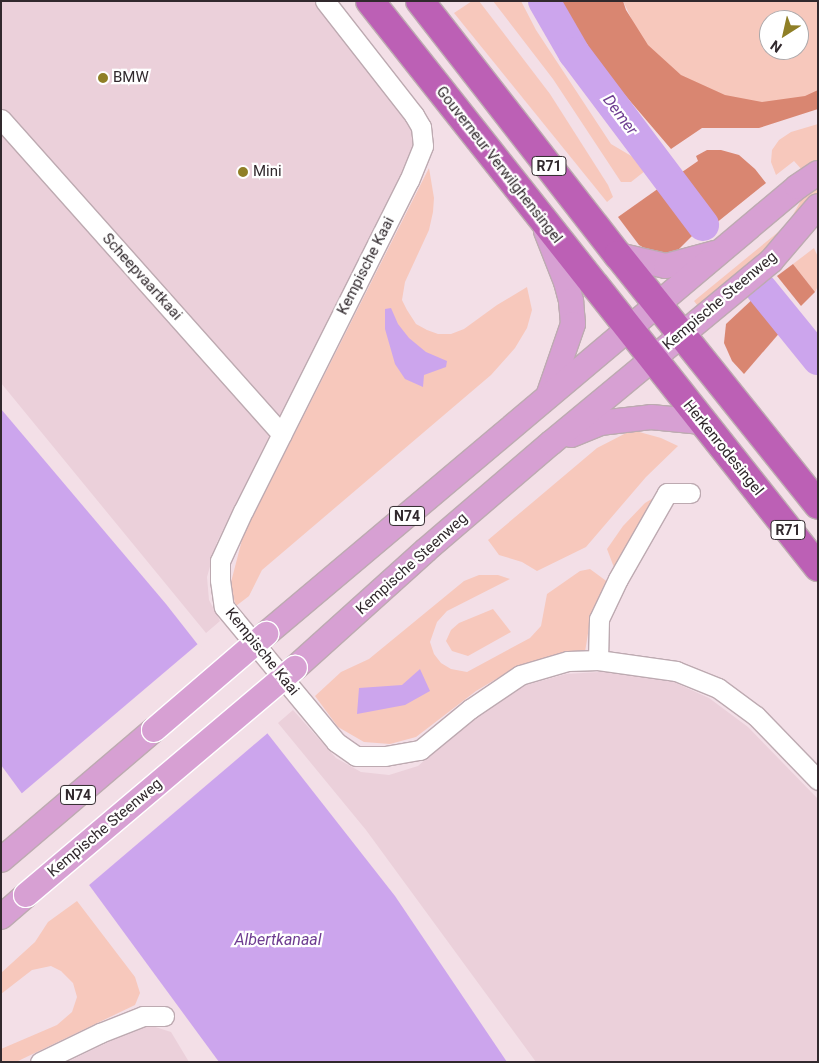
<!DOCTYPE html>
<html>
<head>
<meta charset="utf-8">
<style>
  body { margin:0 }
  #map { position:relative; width:819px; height:1063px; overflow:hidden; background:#f3dfe7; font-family:Roboto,sans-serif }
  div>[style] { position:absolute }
  .built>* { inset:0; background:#ebd0da }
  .green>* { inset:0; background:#f7c8bc }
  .forest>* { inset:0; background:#d98671 }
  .water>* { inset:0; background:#cca5ed }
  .pier>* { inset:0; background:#f3dfe7 }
  .river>* { height:32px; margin:-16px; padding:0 16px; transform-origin:16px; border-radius:16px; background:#cca5ed }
  .roads { filter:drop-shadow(1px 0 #bdaab1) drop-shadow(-1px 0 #bdaab1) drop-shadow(0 1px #bdaab1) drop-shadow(0 -1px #bdaab1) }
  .minor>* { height:19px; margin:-9.5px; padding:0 9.5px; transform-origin:9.5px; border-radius:9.5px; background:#fff }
  .major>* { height:24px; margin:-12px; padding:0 12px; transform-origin:12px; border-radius:12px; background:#d7a0d3 }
  .highway>* { height:28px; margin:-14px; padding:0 14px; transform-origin:14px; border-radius:14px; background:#bc60b5 }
  .bridges { filter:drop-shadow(1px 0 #fff) drop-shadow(-1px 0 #fff) drop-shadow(0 1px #fff) drop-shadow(0 -1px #fff) }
  .major-bridge>* { height:24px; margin:-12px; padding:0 12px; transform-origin:12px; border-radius:12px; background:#d7a0d3 }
  .dots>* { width:14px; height:14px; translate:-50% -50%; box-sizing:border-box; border:2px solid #fff; border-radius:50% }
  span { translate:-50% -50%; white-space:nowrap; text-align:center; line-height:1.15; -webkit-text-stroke:4.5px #fff; paint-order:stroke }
  .shield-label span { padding:1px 4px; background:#fff; border:1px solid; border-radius:4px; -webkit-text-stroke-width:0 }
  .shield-label { font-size:14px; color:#31292d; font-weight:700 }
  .poi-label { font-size:15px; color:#31292d }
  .left { translate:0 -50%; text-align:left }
  .street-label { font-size:15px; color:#31292d }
  .water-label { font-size:16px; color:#6e3d91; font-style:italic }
  .frame { position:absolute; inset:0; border:2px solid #31292d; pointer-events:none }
  .north { position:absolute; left:759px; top:10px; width:50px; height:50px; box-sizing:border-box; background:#fff; border:1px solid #ada9ab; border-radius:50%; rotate:215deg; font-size:14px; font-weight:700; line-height:20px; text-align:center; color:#31292d }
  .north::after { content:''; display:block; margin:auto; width:18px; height:22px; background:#8f7f26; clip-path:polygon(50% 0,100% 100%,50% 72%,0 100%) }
</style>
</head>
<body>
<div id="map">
  <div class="built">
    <div style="clip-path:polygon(1px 1px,317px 1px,414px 124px,417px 139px,413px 152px,217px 542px,207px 577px,209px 600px,220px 621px,206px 633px,1px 383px)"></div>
    <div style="clip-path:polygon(616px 671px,667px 679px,709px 698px,748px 727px,818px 799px,818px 1062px,536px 1062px,366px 830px,278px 723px,293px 710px,336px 758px,361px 772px,389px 775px,418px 766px,474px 718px,526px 685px,566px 674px)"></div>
    <div style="clip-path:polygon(146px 1024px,171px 1032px,189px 1062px,67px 1062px)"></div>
  </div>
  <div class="green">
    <div style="clip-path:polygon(472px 1px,479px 1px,550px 94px,608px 185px,613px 197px,607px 202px,454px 13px)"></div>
    <div style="clip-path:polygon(493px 1px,521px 1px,536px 30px,611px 144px,650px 167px,631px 182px,621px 182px,553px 79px)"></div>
    <div style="clip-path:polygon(evenodd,623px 1px,818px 1px,818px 99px,781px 114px,663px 86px,623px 1px,769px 20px,799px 20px,799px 50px,769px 50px,769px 20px)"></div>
    <div style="clip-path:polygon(818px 124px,818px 162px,803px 171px,794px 161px,776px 175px,771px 162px,772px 150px,779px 140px,791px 132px)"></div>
    <div style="clip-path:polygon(429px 168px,434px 198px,433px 212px,429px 230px,405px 282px,402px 300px,407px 310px,416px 324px,427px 330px,438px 334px,451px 334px,464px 329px,497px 305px,527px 287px,532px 310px,527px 328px,515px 348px,491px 375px,262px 570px,249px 596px,236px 606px,230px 586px,243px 536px)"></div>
    <div style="clip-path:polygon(818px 182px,818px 194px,768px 254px,701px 310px,694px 301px,788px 224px,805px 193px)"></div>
    <div style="clip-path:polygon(814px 248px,818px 257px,818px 286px,815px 292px,793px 264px)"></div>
    <div style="clip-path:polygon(632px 430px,661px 438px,678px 446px,646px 477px,586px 547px,537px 571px,522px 562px,499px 555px,488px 540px,597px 448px)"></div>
    <div style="clip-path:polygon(655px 497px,615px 570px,607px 549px,623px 526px,645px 503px)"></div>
    <div style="clip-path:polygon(590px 569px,609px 583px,589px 627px,585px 652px,518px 666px,476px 691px,416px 737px,390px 744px,364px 742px,338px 727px,315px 696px,341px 672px,369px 659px,464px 581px,479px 575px,498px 575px,510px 579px,447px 611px,437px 622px,430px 642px,434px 654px,441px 663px,451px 669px,467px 672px,530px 638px,541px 626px,547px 594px,580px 571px)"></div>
    <div style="clip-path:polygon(493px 609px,511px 632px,468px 656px,452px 651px,446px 641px,451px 630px,459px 623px)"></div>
    <div style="clip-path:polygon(77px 901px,135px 977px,140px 993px,135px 1005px,16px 1062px,1px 1062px,1px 1049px,57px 1025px,72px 1012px,77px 997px,73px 983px,61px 971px,51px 966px,32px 970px,1px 994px,1px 973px,35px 942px,48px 922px)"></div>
  </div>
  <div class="forest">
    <div style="clip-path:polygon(555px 1px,623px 1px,626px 10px,648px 45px,681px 75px,725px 95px,762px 102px,805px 96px,818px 90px,818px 109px,759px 128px,702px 128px,671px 149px,572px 33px)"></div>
    <div style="clip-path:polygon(707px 150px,721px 150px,739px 155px,755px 169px,766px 183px,710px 228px,672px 179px,698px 161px,696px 156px)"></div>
    <div style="clip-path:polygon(659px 188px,669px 195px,694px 234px,676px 252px,658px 256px,639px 245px,618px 217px)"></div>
    <div style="clip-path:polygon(793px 264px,815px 292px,801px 306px,777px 276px)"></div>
    <div style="clip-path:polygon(756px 296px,782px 330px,744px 374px,732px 361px,724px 343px,726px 324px)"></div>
  </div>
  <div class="water">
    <div style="clip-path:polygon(391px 308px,398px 324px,409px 338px,426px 352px,447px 361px,446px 367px,424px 375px,423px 387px,405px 379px,395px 364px,385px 329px,385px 309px)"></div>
    <div style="clip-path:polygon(1px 409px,166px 604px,395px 896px,507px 1062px,219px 1062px,1px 765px)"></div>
    <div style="clip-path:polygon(420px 669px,430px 691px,405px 705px,357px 714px,359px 688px,402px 685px)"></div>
  </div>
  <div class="pier">
    <div style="clip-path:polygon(199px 643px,269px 732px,88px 886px,21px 794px)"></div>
  </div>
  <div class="river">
    <div style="left:544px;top:1px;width:60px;rotate:60deg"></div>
    <div style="left:574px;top:53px;width:215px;rotate:53.1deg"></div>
    <div style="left:762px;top:290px;width:89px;rotate:50.9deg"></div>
  </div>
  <div class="roads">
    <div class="minor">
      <div style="left:325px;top:1px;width:145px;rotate:52deg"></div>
      <div style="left:414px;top:115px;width:14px;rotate:60deg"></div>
      <div style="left:421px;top:127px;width:19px;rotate:84deg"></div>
      <div style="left:423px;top:146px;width:37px;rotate:112deg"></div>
      <div style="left:409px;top:180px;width:370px;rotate:116.6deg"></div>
      <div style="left:243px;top:511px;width:55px;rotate:114.7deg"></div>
      <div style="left:220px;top:561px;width:19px;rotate:90deg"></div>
      <div style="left:220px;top:580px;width:27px;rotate:82deg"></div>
      <div style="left:224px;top:607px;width:175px;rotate:50.3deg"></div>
      <div style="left:336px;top:742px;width:24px;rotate:35deg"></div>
      <div style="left:356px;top:756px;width:29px"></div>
      <div style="left:385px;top:756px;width:36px;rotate:-10deg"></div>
      <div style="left:420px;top:750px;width:65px;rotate:-39.4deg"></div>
      <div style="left:470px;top:709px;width:60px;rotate:-34.2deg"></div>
      <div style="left:520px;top:675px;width:50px;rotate:-16.3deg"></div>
      <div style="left:568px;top:661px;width:30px;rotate:-2deg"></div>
      <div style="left:598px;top:660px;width:79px;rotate:8deg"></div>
      <div style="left:676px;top:671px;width:45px;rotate:22deg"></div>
      <div style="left:718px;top:688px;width:47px;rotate:36.4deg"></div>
      <div style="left:756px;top:716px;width:89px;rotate:45.9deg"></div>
      <div style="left:1px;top:119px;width:422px;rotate:48.3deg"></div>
      <div style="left:598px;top:660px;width:41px;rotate:-88.6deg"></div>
      <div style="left:599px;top:619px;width:44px;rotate:-64.6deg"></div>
      <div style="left:618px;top:579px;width:99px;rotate:-60.3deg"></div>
      <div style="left:667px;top:493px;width:23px"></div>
      <div style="left:40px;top:1062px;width:67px;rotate:-25.8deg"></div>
      <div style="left:100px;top:1033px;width:46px;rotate:-21.6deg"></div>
      <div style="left:143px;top:1016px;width:21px"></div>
    </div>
    <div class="major">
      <div style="left:546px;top:231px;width:55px;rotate:68.6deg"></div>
      <div style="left:566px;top:282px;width:20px;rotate:75deg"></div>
      <div style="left:571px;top:301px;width:23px;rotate:85deg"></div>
      <div style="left:573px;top:324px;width:76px;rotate:109.1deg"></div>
      <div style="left:618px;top:255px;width:49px;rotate:12.9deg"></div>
      <div style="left:666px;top:266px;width:51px;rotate:-14.9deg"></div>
      <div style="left:571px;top:435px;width:31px;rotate:-22deg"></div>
      <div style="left:600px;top:423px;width:51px;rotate:-6.7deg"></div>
      <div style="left:651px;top:417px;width:51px;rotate:5.6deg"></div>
      <div style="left:266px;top:634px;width:694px;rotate:-40.09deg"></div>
      <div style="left:797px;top:187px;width:25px;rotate:-34deg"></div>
      <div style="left:295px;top:668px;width:176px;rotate:-42deg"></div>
      <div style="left:426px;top:550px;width:165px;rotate:-40.6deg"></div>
      <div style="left:551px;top:443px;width:286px;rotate:-39.6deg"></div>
      <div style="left:771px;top:261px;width:72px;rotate:-49.5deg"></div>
      <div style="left:1px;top:860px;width:201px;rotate:-40.4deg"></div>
      <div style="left:1px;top:917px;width:33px;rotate:-41deg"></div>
    </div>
    <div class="highway">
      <div style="left:370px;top:1px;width:722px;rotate:51.64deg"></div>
      <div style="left:420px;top:1px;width:322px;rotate:52.1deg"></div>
      <div style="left:618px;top:255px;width:320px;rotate:51.3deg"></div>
    </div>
  </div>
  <div class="bridges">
    <div class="major-bridge">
      <div style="left:154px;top:730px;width:148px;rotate:-40.6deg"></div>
      <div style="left:26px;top:895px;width:352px;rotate:-40.2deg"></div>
    </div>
  </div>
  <div class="dots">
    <div style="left:103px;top:78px;background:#8f7f26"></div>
    <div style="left:243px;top:172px;background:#8f7f26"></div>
  </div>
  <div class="shield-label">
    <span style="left:549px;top:166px">R71</span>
    <span style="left:407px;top:516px">N74</span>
    <span style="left:788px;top:530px">R71</span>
    <span style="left:78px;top:795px">N74</span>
  </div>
  <div class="poi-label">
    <span class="left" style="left:113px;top:78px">BMW</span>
    <span class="left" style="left:253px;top:172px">Mini</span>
  </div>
  <div class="street-label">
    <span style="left:499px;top:165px;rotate:52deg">Gouverneur Verwilghensingel</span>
    <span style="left:366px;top:266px;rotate:-63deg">Kempische Kaai</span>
    <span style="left:142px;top:277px;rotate:48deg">Scheepvaartkaai</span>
    <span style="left:720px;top:301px;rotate:-40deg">Kempische Steenweg</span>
    <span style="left:723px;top:448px;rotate:51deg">Herkenrodesingel</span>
    <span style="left:412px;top:564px;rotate:-42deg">Kempische Steenweg</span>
    <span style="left:262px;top:652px;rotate:51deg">Kempische Kaai</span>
    <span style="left:105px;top:828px;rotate:-40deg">Kempische Steenweg</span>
  </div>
  <div class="water-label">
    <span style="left:620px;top:115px;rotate:53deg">Demer</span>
    <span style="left:278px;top:940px">Albertkanaal</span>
  </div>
  <div class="frame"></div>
  <div class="north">N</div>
</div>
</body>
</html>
